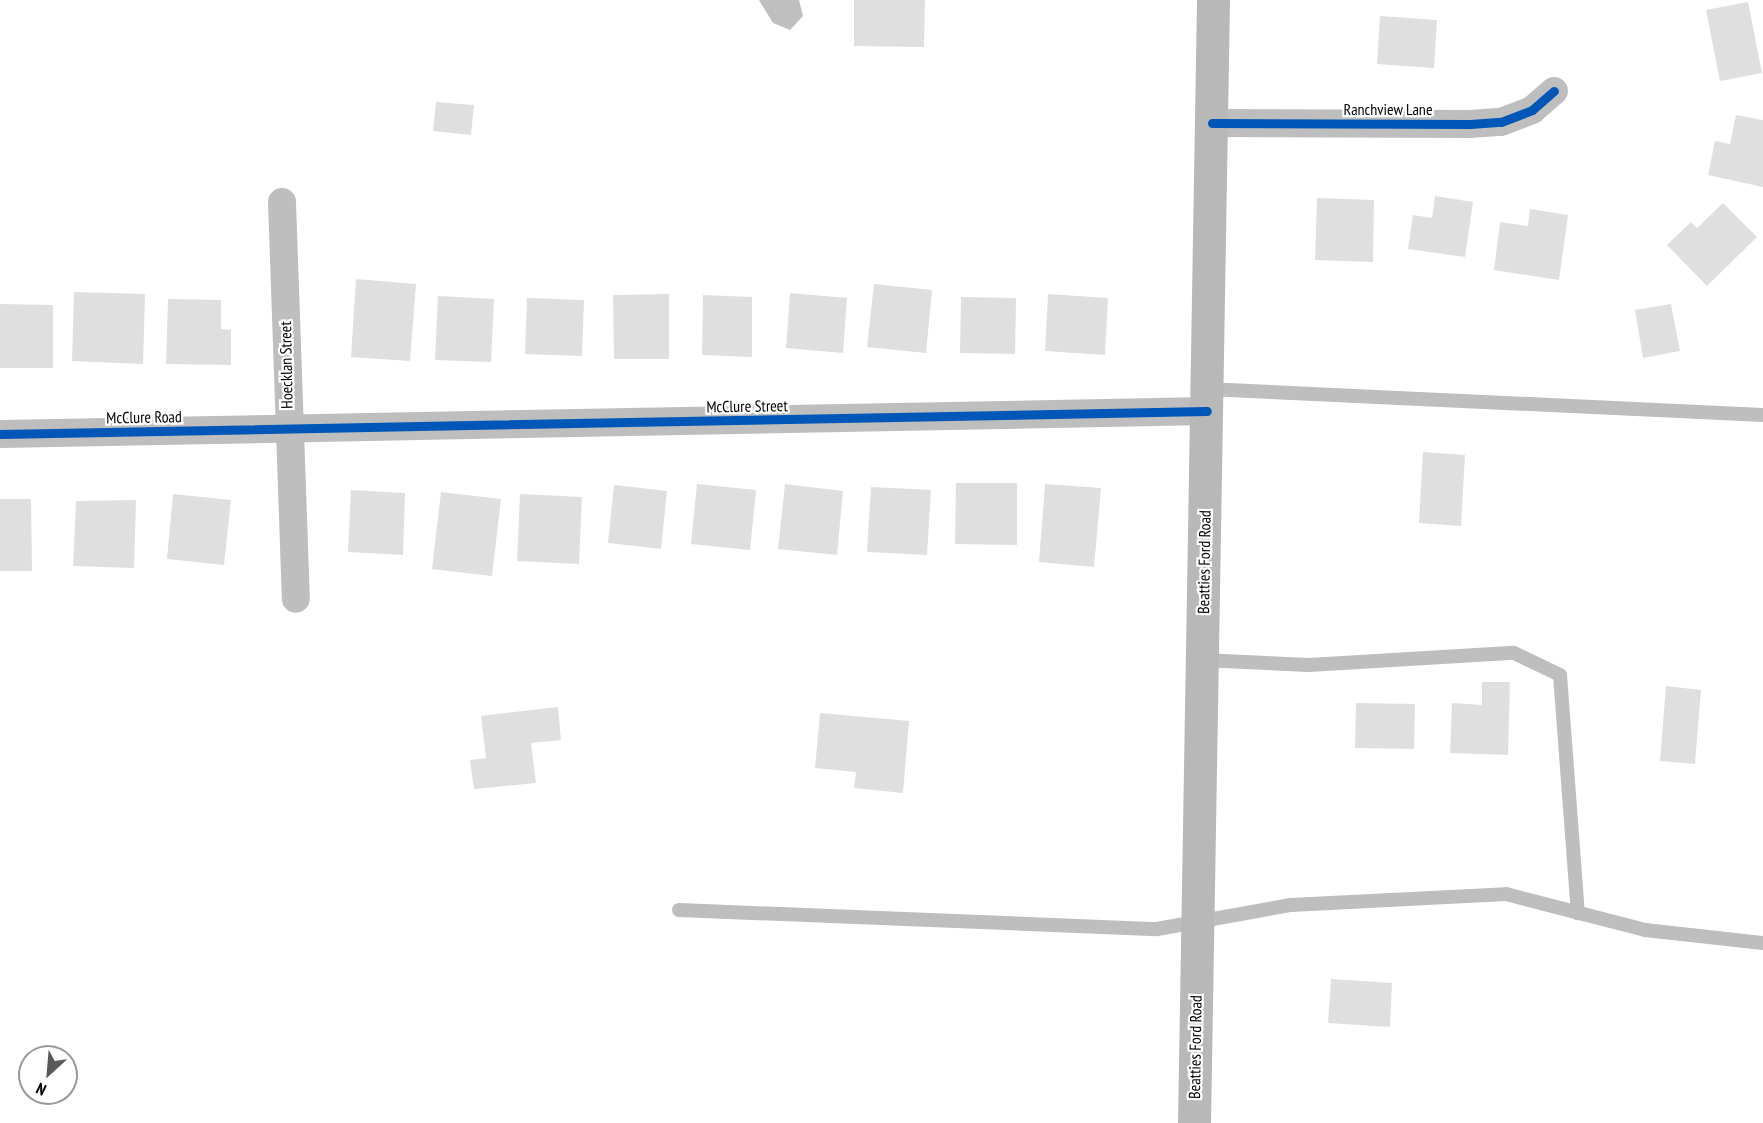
<!DOCTYPE html>
<html>
<head>
<meta charset="utf-8">
<style>
  body { margin:0 }
  #map { position:relative; width:1763px; height:1123px; overflow:hidden; background:#fff; font-family:"PT Sans Narrow",sans-serif }
  div>[style] { position:absolute }
  .water>* { inset:0; background:#bfbfbf }
  .building>* { inset:0; background:#dfdfdf }
  .service>* { height:14px; margin:-7px; padding:0 7px; transform-origin:7px; border-radius:7px; background:#bebebe }
  .minor>* { height:28px; margin:-14px; padding:0 14px; transform-origin:14px; border-radius:14px; background:#bebebe }
  .secondary>* { height:33px; margin:-16.5px; padding:0 16.5px; transform-origin:16.5px; border-radius:16.5px; background:#b8b8b8 }
  .cycleway>* { height:9px; margin:-4.5px; padding:0 4.5px; transform-origin:4.5px; border-radius:4.5px; background:#0057b8 }
  span { translate:-50% -50%; white-space:nowrap; text-align:center; line-height:1.15; -webkit-text-stroke:4.5px #fff; paint-order:stroke }
  .street-label { font-size:16px; color:#000 }
  .north { position:absolute; left:18px; top:1045px; width:60px; height:60px; box-sizing:border-box; background:#fff; border:2px solid #999; border-radius:50%; rotate:206deg; font-size:16px; font-weight:700; line-height:24px; text-align:center; color:#000 }
  .north::after { content:''; display:block; margin:auto; width:21px; height:27px; background:#595959; clip-path:polygon(50% 0,100% 100%,50% 72%,0 100%) }
</style>
</head>
<body>
<div id="map">
  <div class="water">
    <div style="clip-path:polygon(759px 0,799px 0,803px 16px,790px 30px,773px 23px)"></div>
  </div>
  <div class="building">
    <div style="clip-path:polygon(854px 0,925px 0,924px 47px,854px 46px)"></div>
    <div style="clip-path:polygon(1748px 2px,1762px 73px,1720px 81px,1706px 10px)"></div>
    <div style="clip-path:polygon(1380px 16px,1437px 20px,1434px 68px,1377px 64px)"></div>
    <div style="clip-path:polygon(436px 102px,474px 105px,471px 135px,433px 131px)"></div>
    <div style="clip-path:polygon(1736px 115px,1763px 120px,1763px 187px,1708px 175px,1715px 141px,1730px 144px)"></div>
    <div style="clip-path:polygon(1435px 196px,1473px 202px,1465px 257px,1408px 249px,1413px 215px,1432px 218px)"></div>
    <div style="clip-path:polygon(1317px 198px,1374px 200px,1373px 262px,1315px 260px)"></div>
    <div style="clip-path:polygon(1723px 203px,1757px 237px,1707px 286px,1667px 245px,1691px 222px,1697px 228px)"></div>
    <div style="clip-path:polygon(1530px 209px,1568px 215px,1559px 280px,1494px 270px,1500px 222px,1528px 226px)"></div>
    <div style="clip-path:polygon(356px 279px,416px 284px,410px 361px,351px 357px)"></div>
    <div style="clip-path:polygon(874px 284px,932px 290px,926px 353px,867px 347px)"></div>
    <div style="clip-path:polygon(74px 292px,145px 294px,143px 364px,72px 361px)"></div>
    <div style="clip-path:polygon(790px 293px,847px 298px,843px 353px,786px 348px)"></div>
    <div style="clip-path:polygon(669px 294px,669px 359px,614px 359px,613px 295px)"></div>
    <div style="clip-path:polygon(1048px 294px,1108px 298px,1105px 355px,1045px 351px)"></div>
    <div style="clip-path:polygon(703px 295px,752px 297px,752px 357px,702px 355px)"></div>
    <div style="clip-path:polygon(438px 296px,494px 299px,491px 362px,435px 360px)"></div>
    <div style="clip-path:polygon(961px 297px,1016px 298px,1015px 354px,960px 353px)"></div>
    <div style="clip-path:polygon(527px 298px,584px 300px,582px 356px,525px 354px)"></div>
    <div style="clip-path:polygon(168px 299px,221px 300px,221px 329px,231px 330px,231px 365px,166px 364px)"></div>
    <div style="clip-path:polygon(0 304px,53px 305px,53px 368px,0 368px)"></div>
    <div style="clip-path:polygon(1671px 304px,1680px 351px,1643px 358px,1635px 310px)"></div>
    <div style="clip-path:polygon(1423px 452px,1465px 455px,1461px 526px,1419px 523px)"></div>
    <div style="clip-path:polygon(956px 483px,1017px 483px,1017px 545px,955px 544px)"></div>
    <div style="clip-path:polygon(697px 484px,756px 490px,750px 550px,691px 544px)"></div>
    <div style="clip-path:polygon(785px 484px,843px 491px,837px 555px,778px 549px)"></div>
    <div style="clip-path:polygon(1045px 484px,1101px 488px,1094px 567px,1039px 562px)"></div>
    <div style="clip-path:polygon(614px 485px,667px 491px,661px 549px,608px 543px)"></div>
    <div style="clip-path:polygon(871px 487px,931px 490px,927px 555px,867px 552px)"></div>
    <div style="clip-path:polygon(351px 490px,405px 493px,403px 555px,348px 552px)"></div>
    <div style="clip-path:polygon(441px 492px,501px 499px,492px 576px,432px 569px)"></div>
    <div style="clip-path:polygon(173px 494px,231px 500px,224px 565px,167px 559px)"></div>
    <div style="clip-path:polygon(520px 494px,582px 497px,579px 564px,517px 561px)"></div>
    <div style="clip-path:polygon(0 499px,31px 499px,32px 571px,0 571px)"></div>
    <div style="clip-path:polygon(136px 500px,134px 568px,73px 566px,76px 501px)"></div>
    <div style="clip-path:polygon(1482px 682px,1510px 682px,1508px 755px,1450px 753px,1452px 703px,1482px 705px)"></div>
    <div style="clip-path:polygon(1666px 686px,1701px 690px,1695px 764px,1660px 761px)"></div>
    <div style="clip-path:polygon(1356px 703px,1415px 704px,1414px 749px,1355px 748px)"></div>
    <div style="clip-path:polygon(558px 707px,561px 740px,531px 743px,536px 783px,474px 789px,470px 760px,486px 758px,481px 716px)"></div>
    <div style="clip-path:polygon(820px 713px,909px 721px,903px 793px,854px 788px,856px 772px,815px 768px)"></div>
    <div style="clip-path:polygon(1331px 979px,1392px 983px,1390px 1027px,1328px 1023px)"></div>
  </div>
  <div class="service">
    <div style="left:1207px;top:389px;width:557px;rotate:2.68deg"></div>
    <div style="left:1202px;top:660px;width:107px;rotate:2.7deg"></div>
    <div style="left:1309px;top:665px;width:205px;rotate:-3.4deg"></div>
    <div style="left:1514px;top:653px;width:51px;rotate:25.6deg"></div>
    <div style="left:1560px;top:675px;width:239px;rotate:85.7deg"></div>
    <div style="left:679px;top:910px;width:478px;rotate:2.3deg"></div>
    <div style="left:1157px;top:929px;width:136px;rotate:-10.2deg"></div>
    <div style="left:1291px;top:905px;width:215px;rotate:-2.9deg"></div>
    <div style="left:1506px;top:894px;width:144px;rotate:14.5deg"></div>
    <div style="left:1645px;top:930px;width:119px;rotate:6.3deg"></div>
  </div>
  <div class="minor">
    <div style="left:1212px;top:123px;width:258px;rotate:0.2deg"></div>
    <div style="left:1470px;top:124px;width:31px;rotate:-4deg"></div>
    <div style="left:1501px;top:122px;width:33px;rotate:-21deg"></div>
    <div style="left:1532px;top:110px;width:29px;rotate:-41deg"></div>
    <div style="left:282px;top:202px;width:397px;rotate:88deg"></div>
    <div style="left:0;top:434px;width:1207px;rotate:-1.09deg"></div>
  </div>
  <div class="secondary">
    <div style="left:1194px;top:1123px;width:1123px;rotate:-89.03deg"></div>
  </div>
  <div class="cycleway">
    <div style="left:1212px;top:123px;width:258px;rotate:0.2deg"></div>
    <div style="left:1470px;top:124px;width:31px;rotate:-4deg"></div>
    <div style="left:1501px;top:122px;width:33px;rotate:-21deg"></div>
    <div style="left:1532px;top:110px;width:29px;rotate:-41deg"></div>
    <div style="left:0;top:434px;width:1207px;rotate:-1.09deg"></div>
  </div>
  <div class="street-label">
    <span style="left:1388px;top:109px">Ranchview Lane</span>
    <span style="left:286px;top:365px;rotate:-91deg">Hoecklan Street</span>
    <span style="left:747px;top:406px;rotate:-1deg">McClure Street</span>
    <span style="left:144px;top:417px;rotate:-1deg">McClure Road</span>
    <span style="left:1204px;top:562px;rotate:-89deg">Beatties Ford Road</span>
    <span style="left:1195px;top:1047px;rotate:-89deg">Beatties Ford Road</span>
  </div>
  <div class="north">N</div>
</div>
</body>
</html>
